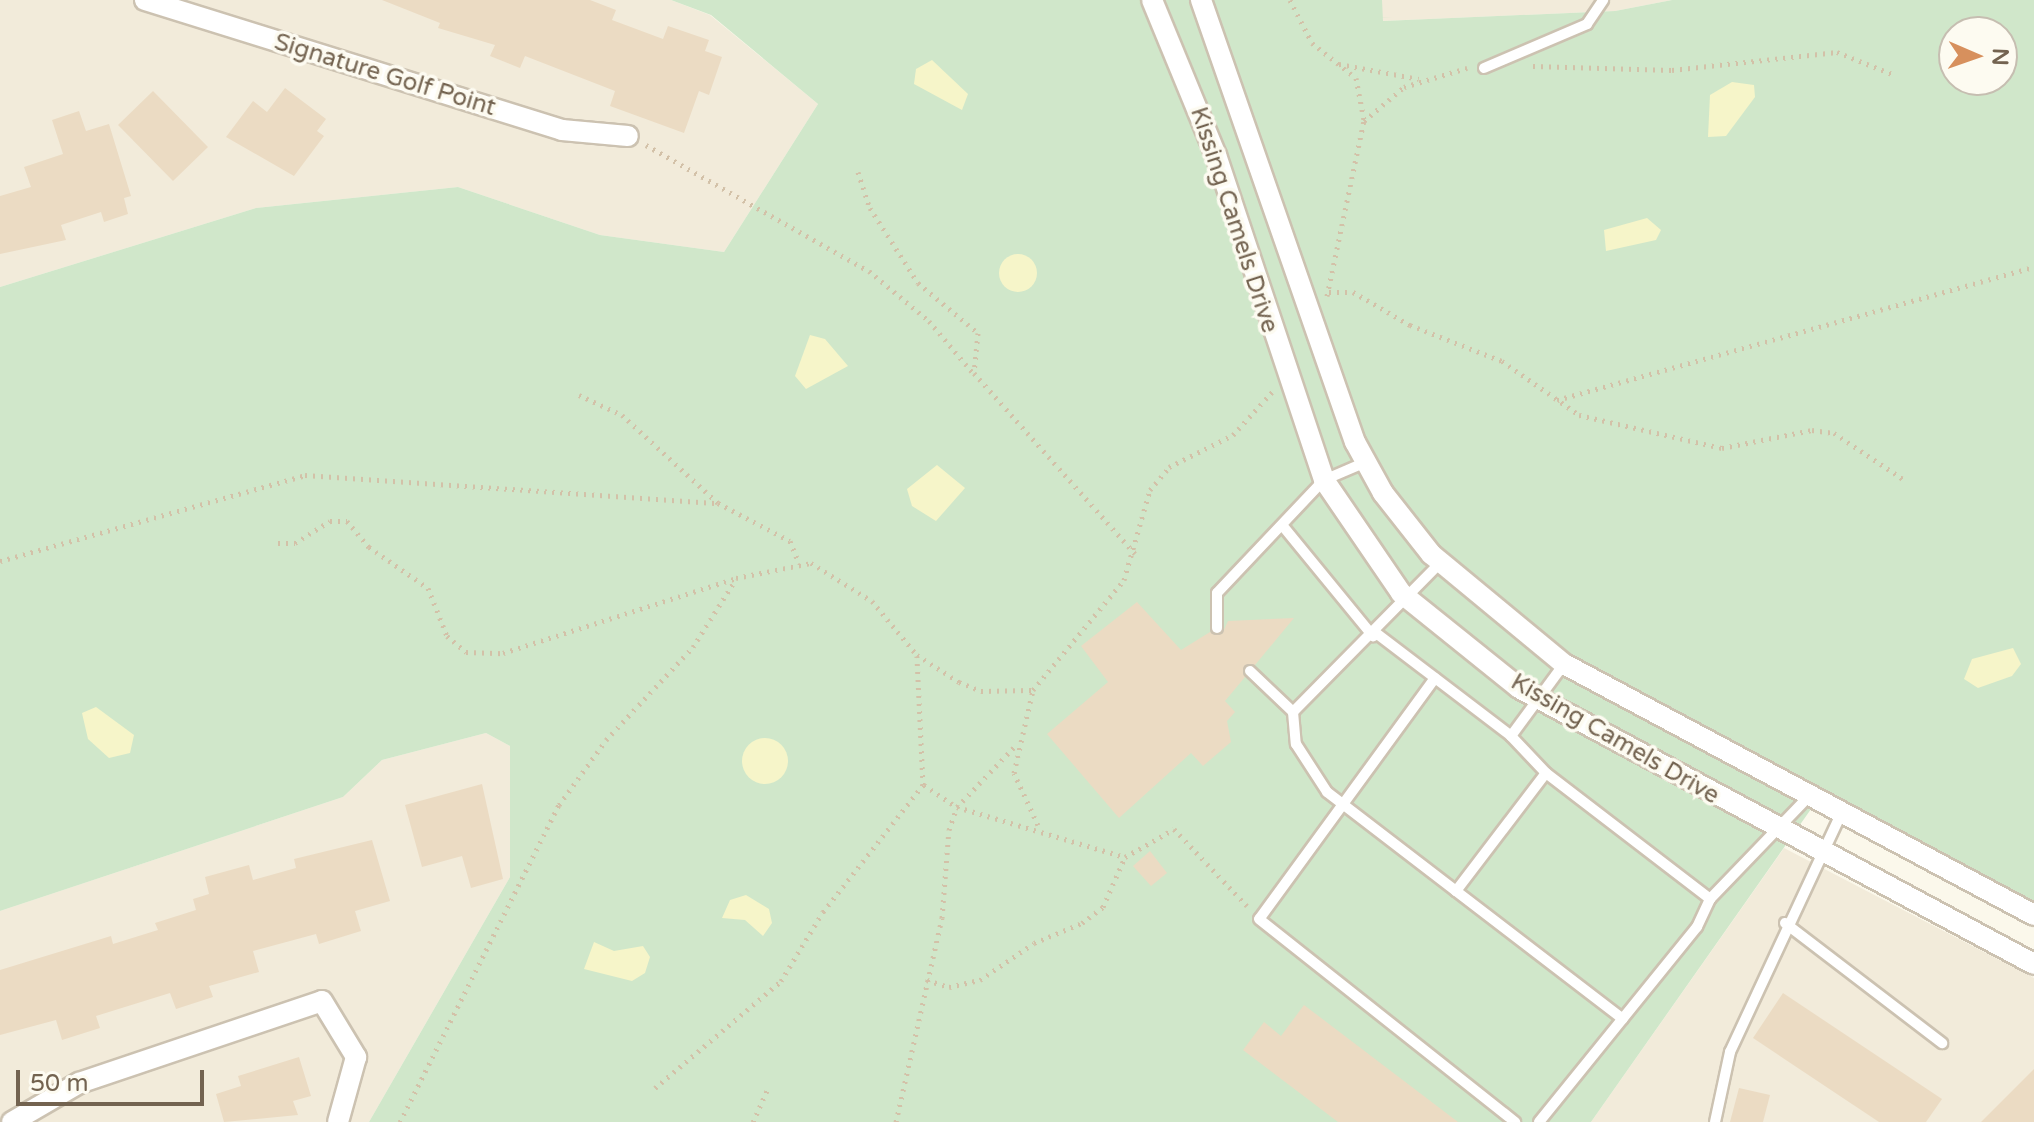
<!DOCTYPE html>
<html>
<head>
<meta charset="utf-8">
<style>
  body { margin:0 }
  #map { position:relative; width:2034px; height:1122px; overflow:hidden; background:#fbf8eb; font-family:"Varela Round",sans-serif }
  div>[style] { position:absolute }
  .residential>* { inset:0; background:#f2ebda }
  .green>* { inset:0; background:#d0e7ca }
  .sand>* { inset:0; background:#f6f5c9 }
  .round { border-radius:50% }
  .building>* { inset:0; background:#ebdbc3 }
  .path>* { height:5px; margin-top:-2.5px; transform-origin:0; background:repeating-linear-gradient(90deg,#d3c1a8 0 2px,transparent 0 8px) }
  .roads { filter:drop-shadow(2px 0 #ccc2b1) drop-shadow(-2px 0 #ccc2b1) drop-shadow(0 2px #ccc2b1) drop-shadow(0 -2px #ccc2b1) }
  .lane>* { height:10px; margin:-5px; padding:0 5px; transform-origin:5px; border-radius:5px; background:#fff }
  .street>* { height:20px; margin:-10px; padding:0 10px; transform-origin:10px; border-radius:10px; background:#fff }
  span { translate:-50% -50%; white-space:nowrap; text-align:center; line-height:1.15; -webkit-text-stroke:7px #fdfbf1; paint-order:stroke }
  .street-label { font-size:24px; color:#736350 }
  .north { position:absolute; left:1938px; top:16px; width:80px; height:80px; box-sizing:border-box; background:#fdfbf1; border:2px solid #c6beb1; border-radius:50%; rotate:92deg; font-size:22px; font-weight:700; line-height:32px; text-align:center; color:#736350 }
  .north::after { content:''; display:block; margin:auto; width:28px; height:36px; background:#d7905d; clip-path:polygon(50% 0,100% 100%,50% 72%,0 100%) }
  .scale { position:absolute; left:16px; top:1070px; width:188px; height:36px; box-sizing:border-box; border:4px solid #736350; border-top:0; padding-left:10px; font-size:24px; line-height:28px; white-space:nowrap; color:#736350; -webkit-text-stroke:6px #fdfbf1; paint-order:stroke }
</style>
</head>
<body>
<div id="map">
  <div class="residential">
    <div style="clip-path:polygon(0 0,671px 0,710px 15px,818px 104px,724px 252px,600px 235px,458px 187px,256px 208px,0 287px)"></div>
    <div style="clip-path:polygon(1382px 0,1672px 0,1615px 11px,1382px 21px)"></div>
    <div style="clip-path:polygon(486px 733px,510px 746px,510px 877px,369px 1122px,0 1122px,0 911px,343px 797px,382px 760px)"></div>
    <div style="clip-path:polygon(1784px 848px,2034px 978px,2034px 1122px,1591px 1122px)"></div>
  </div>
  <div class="green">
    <div style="clip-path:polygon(evenodd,671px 0,1382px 0,1383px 21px,1615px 11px,1672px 0,2034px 0,2034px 903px,1823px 792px,1591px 1122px,369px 1122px,510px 877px,510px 746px,486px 733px,382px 760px,343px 797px,0 911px,0 287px,256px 208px,458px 187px,600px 235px,724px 252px,818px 104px,711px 15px,671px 0,1954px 32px,2002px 32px,2002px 80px,1954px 80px,1954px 32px)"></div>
  </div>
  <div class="sand">
    <div style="clip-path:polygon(932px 60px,968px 94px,962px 110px,914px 84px,916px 69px)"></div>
    <div style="clip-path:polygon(1732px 82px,1754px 85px,1755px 97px,1726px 136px,1708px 137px,1710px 95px)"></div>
    <div style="clip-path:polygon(1647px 218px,1661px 230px,1656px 240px,1606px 251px,1604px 230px)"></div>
    <div class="round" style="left:999px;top:254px;width:38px;height:38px"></div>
    <div style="clip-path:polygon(810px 335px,825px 339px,848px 366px,806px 389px,795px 376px)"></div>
    <div style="clip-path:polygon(937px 465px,965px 488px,936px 521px,912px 506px,907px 489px)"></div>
    <div style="clip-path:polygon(2013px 648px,2021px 664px,2012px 676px,1978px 688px,1964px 679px,1972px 659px)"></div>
    <div style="clip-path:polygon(96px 707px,134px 735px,130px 753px,109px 758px,88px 739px,82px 713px)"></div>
    <div class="round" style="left:742px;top:738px;width:46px;height:46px"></div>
    <div style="clip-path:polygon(746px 895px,769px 909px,772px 923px,763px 936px,745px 920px,722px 918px,730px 900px)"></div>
    <div style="clip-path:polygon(594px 942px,614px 951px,643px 946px,650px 957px,645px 973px,632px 981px,584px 969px)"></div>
  </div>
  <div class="building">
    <div style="clip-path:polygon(382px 0,590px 0,616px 10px,612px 20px,663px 39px,668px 26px,709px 40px,705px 51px,722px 57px,709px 95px,699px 91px,684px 133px,610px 106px,615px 91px,525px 56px,520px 68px,490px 56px,495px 45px,438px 28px,440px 23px)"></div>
    <div style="clip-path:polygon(285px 88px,326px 119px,317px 131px,324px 136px,294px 176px,226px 137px,253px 101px,267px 112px)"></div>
    <div style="clip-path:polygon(153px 91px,208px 147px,173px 181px,118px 125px)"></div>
    <div style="clip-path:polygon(79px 111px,86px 131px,109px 124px,131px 196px,124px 198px,128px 214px,104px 222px,101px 212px,61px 225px,66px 240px,0 254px,0 196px,31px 187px,24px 167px,63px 154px,52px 120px)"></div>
    <div style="clip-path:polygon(1137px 602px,1181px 650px,1210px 632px,1222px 634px,1228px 621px,1294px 618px,1255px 665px,1244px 666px,1245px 677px,1225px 701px,1235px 712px,1227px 721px,1231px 742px,1203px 766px,1191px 753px,1119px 818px,1047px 734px,1108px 682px,1081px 646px)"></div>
    <div style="clip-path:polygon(482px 784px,503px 879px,471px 888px,462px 856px,422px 867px,405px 805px)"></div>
    <div style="clip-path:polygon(372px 840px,390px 901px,355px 911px,361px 931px,319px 944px,316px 934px,253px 951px,259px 972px,209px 986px,213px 997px,176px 1009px,170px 993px,96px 1016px,100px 1028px,62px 1040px,56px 1020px,0 1035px,0 970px,111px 936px,113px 944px,158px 930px,155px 923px,196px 910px,193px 899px,209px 894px,205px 877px,249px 865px,253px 880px,296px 868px,294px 859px)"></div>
    <div style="clip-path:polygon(1150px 851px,1167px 873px,1151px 886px,1133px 866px)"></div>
    <div style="clip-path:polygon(1783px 993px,1942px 1099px,1926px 1122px,1879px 1122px,1753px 1038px)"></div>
    <div style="clip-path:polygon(1304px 1005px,1458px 1122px,1338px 1122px,1243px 1050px,1264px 1022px,1281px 1036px)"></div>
    <div style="clip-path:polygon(299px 1057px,311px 1096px,293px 1101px,298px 1115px,224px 1122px,216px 1094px,241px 1086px,238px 1076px)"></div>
    <div style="clip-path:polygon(2034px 1069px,2034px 1122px,1981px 1122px)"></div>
    <div style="clip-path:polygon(1739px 1088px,1770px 1095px,1763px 1122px,1730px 1122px)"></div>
  </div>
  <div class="path">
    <div style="left:1290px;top:0;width:48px;rotate:62.9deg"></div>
    <div style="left:1312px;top:43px;width:56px;rotate:38.5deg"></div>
    <div style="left:1356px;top:78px;width:43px;rotate:79.2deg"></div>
    <div style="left:1339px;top:64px;width:81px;rotate:10.6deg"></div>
    <div style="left:1533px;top:66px;width:139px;rotate:1.6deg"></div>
    <div style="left:1672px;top:70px;width:166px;rotate:-6.2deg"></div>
    <div style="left:1837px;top:52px;width:59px;rotate:21.8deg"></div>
    <div style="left:646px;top:145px;width:256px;rotate:29.5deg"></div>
    <div style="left:869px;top:271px;width:78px;rotate:39.8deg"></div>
    <div style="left:929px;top:321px;width:68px;rotate:49.8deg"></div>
    <div style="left:858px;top:172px;width:38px;rotate:72deg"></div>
    <div style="left:870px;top:208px;width:89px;rotate:57.4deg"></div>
    <div style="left:918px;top:283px;width:78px;rotate:39.8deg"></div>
    <div style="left:978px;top:333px;width:40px;rotate:95.7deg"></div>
    <div style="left:974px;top:373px;width:242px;rotate:48.3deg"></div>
    <div style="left:1329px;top:292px;width:24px"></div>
    <div style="left:1353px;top:292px;width:66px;rotate:30.1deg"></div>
    <div style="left:1410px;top:325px;width:99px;rotate:21.4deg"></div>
    <div style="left:1502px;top:361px;width:94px;rotate:35deg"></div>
    <div style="left:1579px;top:415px;width:147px;rotate:13deg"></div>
    <div style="left:1722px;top:448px;width:92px;rotate:-11.3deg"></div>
    <div style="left:1812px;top:430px;width:22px;rotate:8deg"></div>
    <div style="left:1834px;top:433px;width:83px;rotate:33.7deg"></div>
    <div style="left:1327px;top:296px;width:179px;rotate:-78.1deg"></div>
    <div style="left:1364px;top:121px;width:52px;rotate:-40.4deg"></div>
    <div style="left:1404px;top:87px;width:66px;rotate:-16.8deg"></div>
    <div style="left:579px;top:395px;width:47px;rotate:24.9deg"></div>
    <div style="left:622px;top:415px;width:130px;rotate:42.5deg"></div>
    <div style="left:718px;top:503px;width:81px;rotate:27.8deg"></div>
    <div style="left:790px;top:541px;width:24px;rotate:68deg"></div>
    <div style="left:1557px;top:400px;width:495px;rotate:-15.6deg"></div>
    <div style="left:278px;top:543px;width:17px"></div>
    <div style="left:295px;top:543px;width:41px;rotate:-32.2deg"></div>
    <div style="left:330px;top:521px;width:17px"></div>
    <div style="left:347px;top:521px;width:34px;rotate:50deg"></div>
    <div style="left:369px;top:547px;width:72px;rotate:34.8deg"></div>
    <div style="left:428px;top:588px;width:52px;rotate:68.4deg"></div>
    <div style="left:447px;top:636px;width:25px;rotate:40deg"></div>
    <div style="left:466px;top:652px;width:37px;rotate:2deg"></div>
    <div style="left:503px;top:653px;width:245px;rotate:-17.8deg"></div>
    <div style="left:736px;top:578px;width:76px;rotate:-11.3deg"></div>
    <div style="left:811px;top:563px;width:72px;rotate:31.9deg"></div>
    <div style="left:872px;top:601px;width:70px;rotate:50.2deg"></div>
    <div style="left:917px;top:655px;width:50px;rotate:32.7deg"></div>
    <div style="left:959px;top:682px;width:24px;rotate:22deg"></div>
    <div style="left:981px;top:691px;width:52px;rotate:-1.1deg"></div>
    <div style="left:0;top:561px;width:317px;rotate:-15.7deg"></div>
    <div style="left:305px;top:475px;width:414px;rotate:3.9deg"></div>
    <div style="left:924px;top:785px;width:40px;rotate:34deg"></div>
    <div style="left:957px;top:807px;width:175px;rotate:16.6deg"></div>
    <div style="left:1125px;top:857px;width:56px;rotate:-29.7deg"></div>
    <div style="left:1174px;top:829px;width:106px;rotate:46.5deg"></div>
    <div style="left:1038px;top:825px;width:57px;rotate:-114.8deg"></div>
    <div style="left:1014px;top:773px;width:85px;rotate:-77.1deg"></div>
    <div style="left:1033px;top:690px;width:143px;rotate:-50.4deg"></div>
    <div style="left:1124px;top:580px;width:94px;rotate:-73.9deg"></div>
    <div style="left:1150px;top:490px;width:30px;rotate:-50deg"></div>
    <div style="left:1169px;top:467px;width:72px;rotate:-26.6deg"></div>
    <div style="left:1233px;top:435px;width:59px;rotate:-47.7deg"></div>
    <div style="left:927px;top:980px;width:23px;rotate:18deg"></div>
    <div style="left:949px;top:987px;width:32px;rotate:-13deg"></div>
    <div style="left:980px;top:980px;width:65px;rotate:-34.4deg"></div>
    <div style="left:1034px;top:943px;width:52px;rotate:-22.6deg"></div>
    <div style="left:1082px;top:923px;width:26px;rotate:-37deg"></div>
    <div style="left:1103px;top:907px;width:55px;rotate:-66.3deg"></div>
    <div style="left:655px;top:1088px;width:165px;rotate:-40.3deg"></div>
    <div style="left:781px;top:981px;width:81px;rotate:-58.7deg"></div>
    <div style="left:823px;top:912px;width:162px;rotate:-51.8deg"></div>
    <div style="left:923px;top:785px;width:129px;rotate:-92.7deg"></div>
    <div style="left:400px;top:1122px;width:355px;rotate:-63.4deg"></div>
    <div style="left:559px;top:805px;width:80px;rotate:-54.1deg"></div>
    <div style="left:606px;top:740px;width:127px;rotate:-46.9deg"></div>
    <div style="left:693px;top:647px;width:80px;rotate:-57.7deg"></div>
    <div style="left:753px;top:1122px;width:39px;rotate:-66deg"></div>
    <div style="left:896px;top:1122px;width:209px;rotate:-77.3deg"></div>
    <div style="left:942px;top:918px;width:88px;rotate:-85.5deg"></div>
    <div style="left:949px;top:830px;width:24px;rotate:-71deg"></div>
    <div style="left:957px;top:807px;width:84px;rotate:-46.4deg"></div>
  </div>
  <div class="roads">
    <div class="lane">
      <div style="left:1484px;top:68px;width:112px;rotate:-23.1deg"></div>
      <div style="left:1587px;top:24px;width:29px;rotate:-56deg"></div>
      <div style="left:1282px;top:525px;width:144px;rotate:50.7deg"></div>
      <div style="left:1217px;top:628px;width:35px;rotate:-90deg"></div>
      <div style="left:1217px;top:593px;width:156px;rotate:-46.6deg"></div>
      <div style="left:1324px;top:480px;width:46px;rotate:-23.2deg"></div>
      <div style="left:1376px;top:633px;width:170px;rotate:37.3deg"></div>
      <div style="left:1250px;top:671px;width:59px;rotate:43.6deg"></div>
      <div style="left:1293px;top:712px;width:32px;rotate:85deg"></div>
      <div style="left:1296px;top:744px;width:57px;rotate:57.1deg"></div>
      <div style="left:1327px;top:792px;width:163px;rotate:37.5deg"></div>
      <div style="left:1456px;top:891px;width:148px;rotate:-52.7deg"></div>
      <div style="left:1546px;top:773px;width:51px;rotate:-133.4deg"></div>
      <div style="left:1511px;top:736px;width:89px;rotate:-53.6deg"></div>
      <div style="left:1435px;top:678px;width:298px;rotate:126.1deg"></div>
      <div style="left:1259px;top:919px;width:327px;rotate:38.4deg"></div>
      <div style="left:1293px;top:712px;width:209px;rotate:-45.4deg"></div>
      <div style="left:1546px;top:773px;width:207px;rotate:37.5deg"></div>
      <div style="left:1710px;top:899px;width:144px;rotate:-46.1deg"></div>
      <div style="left:1456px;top:891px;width:210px;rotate:37.5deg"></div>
      <div style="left:1785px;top:923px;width:198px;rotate:37.4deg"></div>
      <div style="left:1539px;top:1122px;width:251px;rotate:-51deg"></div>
      <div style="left:1697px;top:927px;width:31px;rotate:-65deg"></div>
      <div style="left:1715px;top:1122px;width:72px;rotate:-77.9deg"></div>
      <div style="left:1730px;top:1052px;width:265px;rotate:-65deg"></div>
    </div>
    <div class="street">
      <div style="left:145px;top:0;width:437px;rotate:17.3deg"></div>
      <div style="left:562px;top:130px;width:66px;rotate:5.2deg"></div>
      <div style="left:1152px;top:0;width:168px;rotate:67.6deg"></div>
      <div style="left:1216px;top:155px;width:342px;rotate:71.6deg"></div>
      <div style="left:1324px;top:480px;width:137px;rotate:55.7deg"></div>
      <div style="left:1401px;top:593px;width:151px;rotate:38.8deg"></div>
      <div style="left:1519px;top:688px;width:584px;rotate:28.19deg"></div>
      <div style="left:1201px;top:0;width:468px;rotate:70.8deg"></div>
      <div style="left:1355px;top:442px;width:58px;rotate:61.2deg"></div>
      <div style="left:1383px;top:493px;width:78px;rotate:51.8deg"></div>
      <div style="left:1431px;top:554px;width:173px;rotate:39.6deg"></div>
      <div style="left:1564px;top:664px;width:533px;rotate:28.1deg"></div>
      <div style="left:12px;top:1122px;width:78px;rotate:-30.2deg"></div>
      <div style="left:79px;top:1083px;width:256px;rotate:-18.6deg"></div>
      <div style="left:322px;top:1001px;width:66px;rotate:58.7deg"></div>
      <div style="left:356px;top:1057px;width:67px;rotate:105.5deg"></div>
    </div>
  </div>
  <div class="street-label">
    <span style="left:385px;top:75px;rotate:17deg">Signature Golf Point</span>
    <span style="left:1234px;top:220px;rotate:72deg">Kissing Camels Drive</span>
    <span style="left:1615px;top:739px;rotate:30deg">Kissing Camels Drive</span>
  </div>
  <div class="north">N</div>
  <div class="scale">50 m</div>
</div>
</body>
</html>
